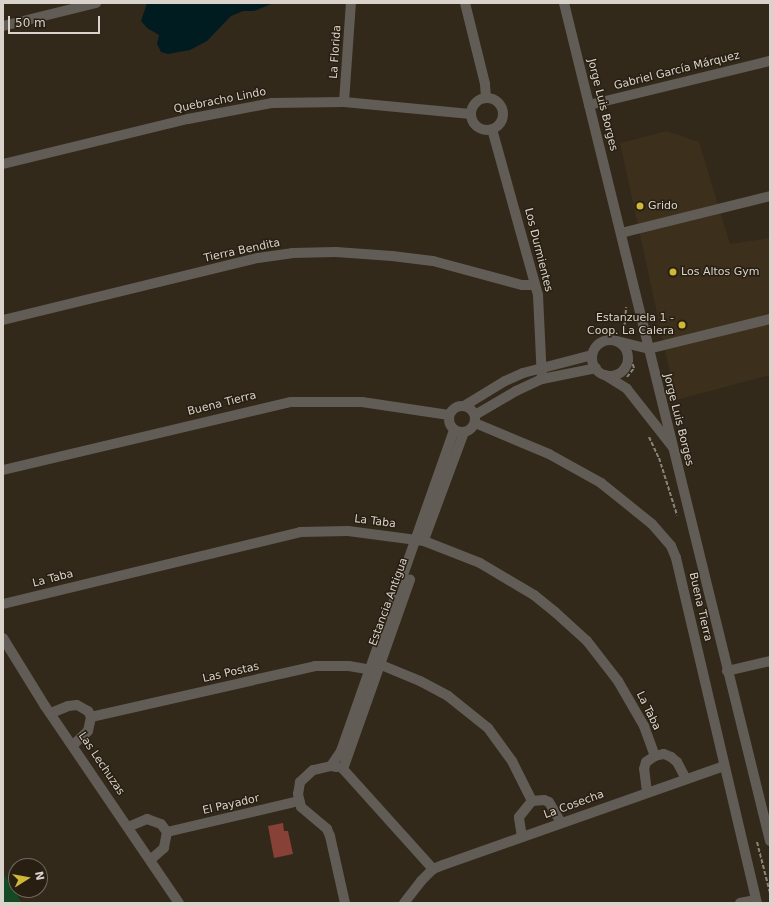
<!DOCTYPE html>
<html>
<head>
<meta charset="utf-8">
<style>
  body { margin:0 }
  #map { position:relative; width:773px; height:906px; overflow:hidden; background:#32291b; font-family:"DejaVu Sans",sans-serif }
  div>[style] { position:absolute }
  .built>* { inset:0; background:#3c2f1b }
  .green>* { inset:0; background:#154825 }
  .water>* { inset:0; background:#001c21 }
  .building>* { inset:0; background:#874137 }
  .path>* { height:2px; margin-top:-1px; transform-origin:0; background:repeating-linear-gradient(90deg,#8b8479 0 4px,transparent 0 6px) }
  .minor>* { height:10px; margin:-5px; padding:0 5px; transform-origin:5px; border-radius:5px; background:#625c56 }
  .minor>.ring { margin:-5px; padding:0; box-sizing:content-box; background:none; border:10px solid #625c56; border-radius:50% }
  .tertiary>* { height:10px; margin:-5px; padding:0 5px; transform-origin:5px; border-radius:5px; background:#625c56 }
  .dots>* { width:11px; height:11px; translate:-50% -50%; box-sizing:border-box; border:2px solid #281f12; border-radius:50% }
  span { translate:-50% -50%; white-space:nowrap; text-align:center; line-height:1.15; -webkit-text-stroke:3px #281f12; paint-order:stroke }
  .street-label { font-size:11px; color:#d9d3cb }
  .poi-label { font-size:11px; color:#d9d3cb }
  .left { translate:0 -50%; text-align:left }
  .right { translate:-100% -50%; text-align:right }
  .frame { position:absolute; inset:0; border:4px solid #d9d3cb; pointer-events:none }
  .north { position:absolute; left:8px; top:858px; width:40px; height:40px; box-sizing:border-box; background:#281f12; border:1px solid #6f675c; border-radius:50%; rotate:79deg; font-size:11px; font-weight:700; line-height:16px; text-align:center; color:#d9d3cb }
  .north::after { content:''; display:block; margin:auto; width:14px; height:18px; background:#cfb837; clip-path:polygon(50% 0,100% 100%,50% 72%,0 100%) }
  .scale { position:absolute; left:8px; top:16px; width:92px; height:18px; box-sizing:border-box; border:2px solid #d9d3cb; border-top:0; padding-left:5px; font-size:12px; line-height:14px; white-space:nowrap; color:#d9d3cb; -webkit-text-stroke:3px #281f12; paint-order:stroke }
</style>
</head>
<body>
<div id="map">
  <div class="built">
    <div style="clip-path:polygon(667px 131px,699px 142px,730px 244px,770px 238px,770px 375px,676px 400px,620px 143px)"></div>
  </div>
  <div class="green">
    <div style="clip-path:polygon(3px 873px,22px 903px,3px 903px)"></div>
  </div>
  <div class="water">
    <div style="clip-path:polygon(147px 3px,274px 3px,254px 11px,243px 11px,231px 16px,207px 41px,190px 50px,168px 54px,161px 52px,157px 44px,159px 35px,147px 28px,141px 21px)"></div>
  </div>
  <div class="building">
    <div style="clip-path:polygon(283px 823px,284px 831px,288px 831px,293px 854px,274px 858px,268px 826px)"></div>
  </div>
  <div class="path">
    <div style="left:624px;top:332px;width:25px;rotate:-85deg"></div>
    <div style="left:627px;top:377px;width:11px;rotate:-52deg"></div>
    <div style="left:634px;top:368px;width:13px;rotate:-108deg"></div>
    <div style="left:649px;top:437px;width:23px;rotate:65deg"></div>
    <div style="left:659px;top:458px;width:60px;rotate:72.5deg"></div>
    <div style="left:757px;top:842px;width:53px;rotate:75.7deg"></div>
  </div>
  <div class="minor">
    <div style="left:465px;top:3px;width:83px;rotate:76.1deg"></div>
    <div style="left:485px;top:84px;width:13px;rotate:86deg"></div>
    <div style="left:3px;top:26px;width:96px;rotate:-13.9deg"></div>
    <div class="ring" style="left:471px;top:98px;width:22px;height:22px"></div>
    <div style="left:344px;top:102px;width:99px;rotate:-86deg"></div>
    <div style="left:589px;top:105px;width:186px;rotate:-13.7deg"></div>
    <div style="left:492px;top:129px;width:172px;rotate:74.5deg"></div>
    <div style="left:538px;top:295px;width:84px;rotate:87.3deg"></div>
    <div style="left:3px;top:164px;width:190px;rotate:-13.7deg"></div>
    <div style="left:188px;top:119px;width:86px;rotate:-10.8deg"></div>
    <div style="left:272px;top:103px;width:72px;rotate:-0.8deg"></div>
    <div style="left:344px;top:102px;width:127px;rotate:5.4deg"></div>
    <div style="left:621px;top:233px;width:154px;rotate:-13.9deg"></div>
    <div style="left:3px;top:320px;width:262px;rotate:-13.7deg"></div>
    <div style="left:258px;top:258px;width:34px;rotate:-8deg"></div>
    <div style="left:292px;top:253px;width:44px;rotate:-1.3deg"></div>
    <div style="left:336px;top:252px;width:56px;rotate:4.1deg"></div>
    <div style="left:392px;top:256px;width:41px;rotate:7deg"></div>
    <div style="left:433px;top:261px;width:92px;rotate:15.1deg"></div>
    <div style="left:522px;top:285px;width:13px"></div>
    <div class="ring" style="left:592px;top:340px;width:26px;height:26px"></div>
    <div style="left:617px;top:341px;width:32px;rotate:14deg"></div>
    <div style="left:605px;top:375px;width:26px;rotate:32deg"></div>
    <div style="left:627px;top:389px;width:73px;rotate:51.7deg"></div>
    <div class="ring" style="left:449px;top:406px;width:16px;height:16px"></div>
    <div style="left:464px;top:406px;width:48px;rotate:-31.4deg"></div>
    <div style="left:505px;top:381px;width:20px;rotate:-24deg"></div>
    <div style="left:523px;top:373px;width:71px;rotate:-14.6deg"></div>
    <div style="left:475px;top:415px;width:48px;rotate:-30.3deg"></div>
    <div style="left:516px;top:391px;width:29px;rotate:-25deg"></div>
    <div style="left:542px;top:379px;width:55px;rotate:-11.5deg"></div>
    <div style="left:475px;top:423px;width:80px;rotate:22.7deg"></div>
    <div style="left:549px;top:454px;width:60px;rotate:29.1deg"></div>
    <div style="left:601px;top:483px;width:65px;rotate:38.8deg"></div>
    <div style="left:652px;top:524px;width:29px;rotate:49deg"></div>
    <div style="left:671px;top:546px;width:13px;rotate:67deg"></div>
    <div style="left:676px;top:558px;width:354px;rotate:76.8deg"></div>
    <div style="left:3px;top:470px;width:296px;rotate:-13.3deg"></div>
    <div style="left:291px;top:402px;width:71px"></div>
    <div style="left:362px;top:402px;width:88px;rotate:8.5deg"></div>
    <div style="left:425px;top:537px;width:112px;rotate:-69.6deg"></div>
    <div style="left:3px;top:604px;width:306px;rotate:-13.6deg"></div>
    <div style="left:300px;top:532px;width:48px;rotate:-1.2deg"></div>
    <div style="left:348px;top:531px;width:77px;rotate:7.5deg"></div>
    <div style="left:424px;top:541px;width:60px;rotate:21.4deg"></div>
    <div style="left:480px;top:563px;width:63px;rotate:30.7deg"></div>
    <div style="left:534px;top:595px;width:27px;rotate:39deg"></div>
    <div style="left:555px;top:612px;width:43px;rotate:42.2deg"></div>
    <div style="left:587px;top:641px;width:51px;rotate:52.2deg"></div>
    <div style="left:618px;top:681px;width:52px;rotate:60deg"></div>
    <div style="left:644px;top:726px;width:32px;rotate:70deg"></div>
    <div style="left:3px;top:638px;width:80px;rotate:58.3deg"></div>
    <div style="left:45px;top:706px;width:238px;rotate:55.8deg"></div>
    <div style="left:374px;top:662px;width:50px;rotate:22.4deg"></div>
    <div style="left:420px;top:681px;width:32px;rotate:28deg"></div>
    <div style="left:448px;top:696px;width:51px;rotate:38.7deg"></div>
    <div style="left:488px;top:728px;width:41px;rotate:54deg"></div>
    <div style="left:512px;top:761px;width:45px;rotate:63.4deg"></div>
    <div style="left:727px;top:671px;width:44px;rotate:-13.1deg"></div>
    <div style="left:51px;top:713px;width:18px;rotate:-22deg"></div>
    <div style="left:68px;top:706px;width:9px;rotate:-6deg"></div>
    <div style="left:77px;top:705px;width:13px;rotate:29deg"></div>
    <div style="left:88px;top:711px;width:7px;rotate:63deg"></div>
    <div style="left:91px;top:717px;width:14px;rotate:102deg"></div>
    <div style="left:88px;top:731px;width:21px;rotate:137deg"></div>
    <div style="left:91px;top:717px;width:230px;rotate:-12.8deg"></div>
    <div style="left:315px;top:666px;width:34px"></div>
    <div style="left:349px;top:666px;width:27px;rotate:10deg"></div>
    <div style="left:331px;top:766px;width:18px;rotate:-56deg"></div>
    <div style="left:341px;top:751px;width:340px;rotate:-70.6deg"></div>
    <div style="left:337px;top:767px;width:6px;rotate:-171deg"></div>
    <div style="left:331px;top:766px;width:18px;rotate:167deg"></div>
    <div style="left:313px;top:770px;width:18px;rotate:137deg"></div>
    <div style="left:300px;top:782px;width:12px;rotate:99deg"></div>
    <div style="left:298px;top:794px;width:13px;rotate:77deg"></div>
    <div style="left:301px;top:807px;width:34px;rotate:40deg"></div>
    <div style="left:327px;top:829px;width:8px;rotate:67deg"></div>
    <div style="left:330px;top:836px;width:69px;rotate:77.4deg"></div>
    <div style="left:343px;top:769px;width:201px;rotate:-70.5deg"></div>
    <div style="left:343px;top:769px;width:135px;rotate:48deg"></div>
    <div style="left:647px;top:792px;width:23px;rotate:-97deg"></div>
    <div style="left:644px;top:769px;width:7px;rotate:-74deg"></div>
    <div style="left:646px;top:762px;width:11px;rotate:-34deg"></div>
    <div style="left:655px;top:756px;width:9px;rotate:-13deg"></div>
    <div style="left:664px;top:754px;width:8px;rotate:23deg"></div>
    <div style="left:671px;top:757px;width:8px;rotate:40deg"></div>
    <div style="left:677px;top:762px;width:19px;rotate:62deg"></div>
    <div style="left:128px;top:827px;width:21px;rotate:-23deg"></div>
    <div style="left:147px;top:819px;width:15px;rotate:20deg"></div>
    <div style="left:161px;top:824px;width:10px;rotate:53deg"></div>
    <div style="left:167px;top:832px;width:16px;rotate:101deg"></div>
    <div style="left:164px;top:848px;width:18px;rotate:139deg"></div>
    <div style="left:167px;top:832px;width:136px;rotate:-13.2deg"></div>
    <div style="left:522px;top:837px;width:20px;rotate:-99deg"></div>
    <div style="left:519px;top:817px;width:21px;rotate:-51deg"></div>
    <div style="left:532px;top:801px;width:12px;rotate:-5deg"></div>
    <div style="left:544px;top:800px;width:5px;rotate:22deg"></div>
    <div style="left:549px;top:802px;width:24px;rotate:60deg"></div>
    <div style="left:404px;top:903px;width:28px;rotate:-52deg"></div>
    <div style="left:421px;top:881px;width:17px;rotate:-45deg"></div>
    <div style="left:433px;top:869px;width:11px;rotate:-22deg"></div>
    <div style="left:443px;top:865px;width:298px;rotate:-19.4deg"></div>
    <div style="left:740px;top:903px;width:16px;rotate:-11deg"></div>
  </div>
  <div class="tertiary">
    <div style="left:564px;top:3px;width:863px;rotate:76.19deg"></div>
    <div style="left:648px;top:349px;width:126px;rotate:-13.8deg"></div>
  </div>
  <div class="dots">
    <div style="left:640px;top:206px;background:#cfb837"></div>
    <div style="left:673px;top:272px;background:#cfb837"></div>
    <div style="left:682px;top:325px;background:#cfb837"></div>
  </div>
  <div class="street-label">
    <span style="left:336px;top:52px;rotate:-86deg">La Florida</span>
    <span style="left:677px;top:71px;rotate:-14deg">Gabriel García Márquez</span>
    <span style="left:220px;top:101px;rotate:-11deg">Quebracho Lindo</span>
    <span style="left:602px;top:105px;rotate:76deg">Jorge Luis Borges</span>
    <span style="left:538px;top:250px;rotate:76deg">Los Durmientes</span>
    <span style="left:242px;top:251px;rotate:-12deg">Tierra Bendita</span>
    <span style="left:222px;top:404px;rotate:-14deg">Buena Tierra</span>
    <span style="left:678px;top:420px;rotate:76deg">Jorge Luis Borges</span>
    <span style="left:375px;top:522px;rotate:7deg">La Taba</span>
    <span style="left:53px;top:579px;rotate:-14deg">La Taba</span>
    <span style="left:389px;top:602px;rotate:-70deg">Estancia Antigua</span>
    <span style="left:700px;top:607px;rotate:77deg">Buena Tierra</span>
    <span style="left:231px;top:673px;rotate:-13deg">Las Postas</span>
    <span style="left:648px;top:711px;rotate:64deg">La Taba</span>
    <span style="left:101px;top:764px;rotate:56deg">Las Lechuzas</span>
    <span style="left:231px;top:805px;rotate:-13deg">El Payador</span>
    <span style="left:574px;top:805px;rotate:-20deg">La Cosecha</span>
  </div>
  <div class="poi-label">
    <span class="left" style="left:648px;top:206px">Grido</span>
    <span class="left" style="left:681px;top:272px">Los Altos Gym</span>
    <span class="right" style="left:674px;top:325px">Estanzuela 1 -<br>Coop. La Calera</span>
  </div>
  <div class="frame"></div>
  <div class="north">N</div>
  <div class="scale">50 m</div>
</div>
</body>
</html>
